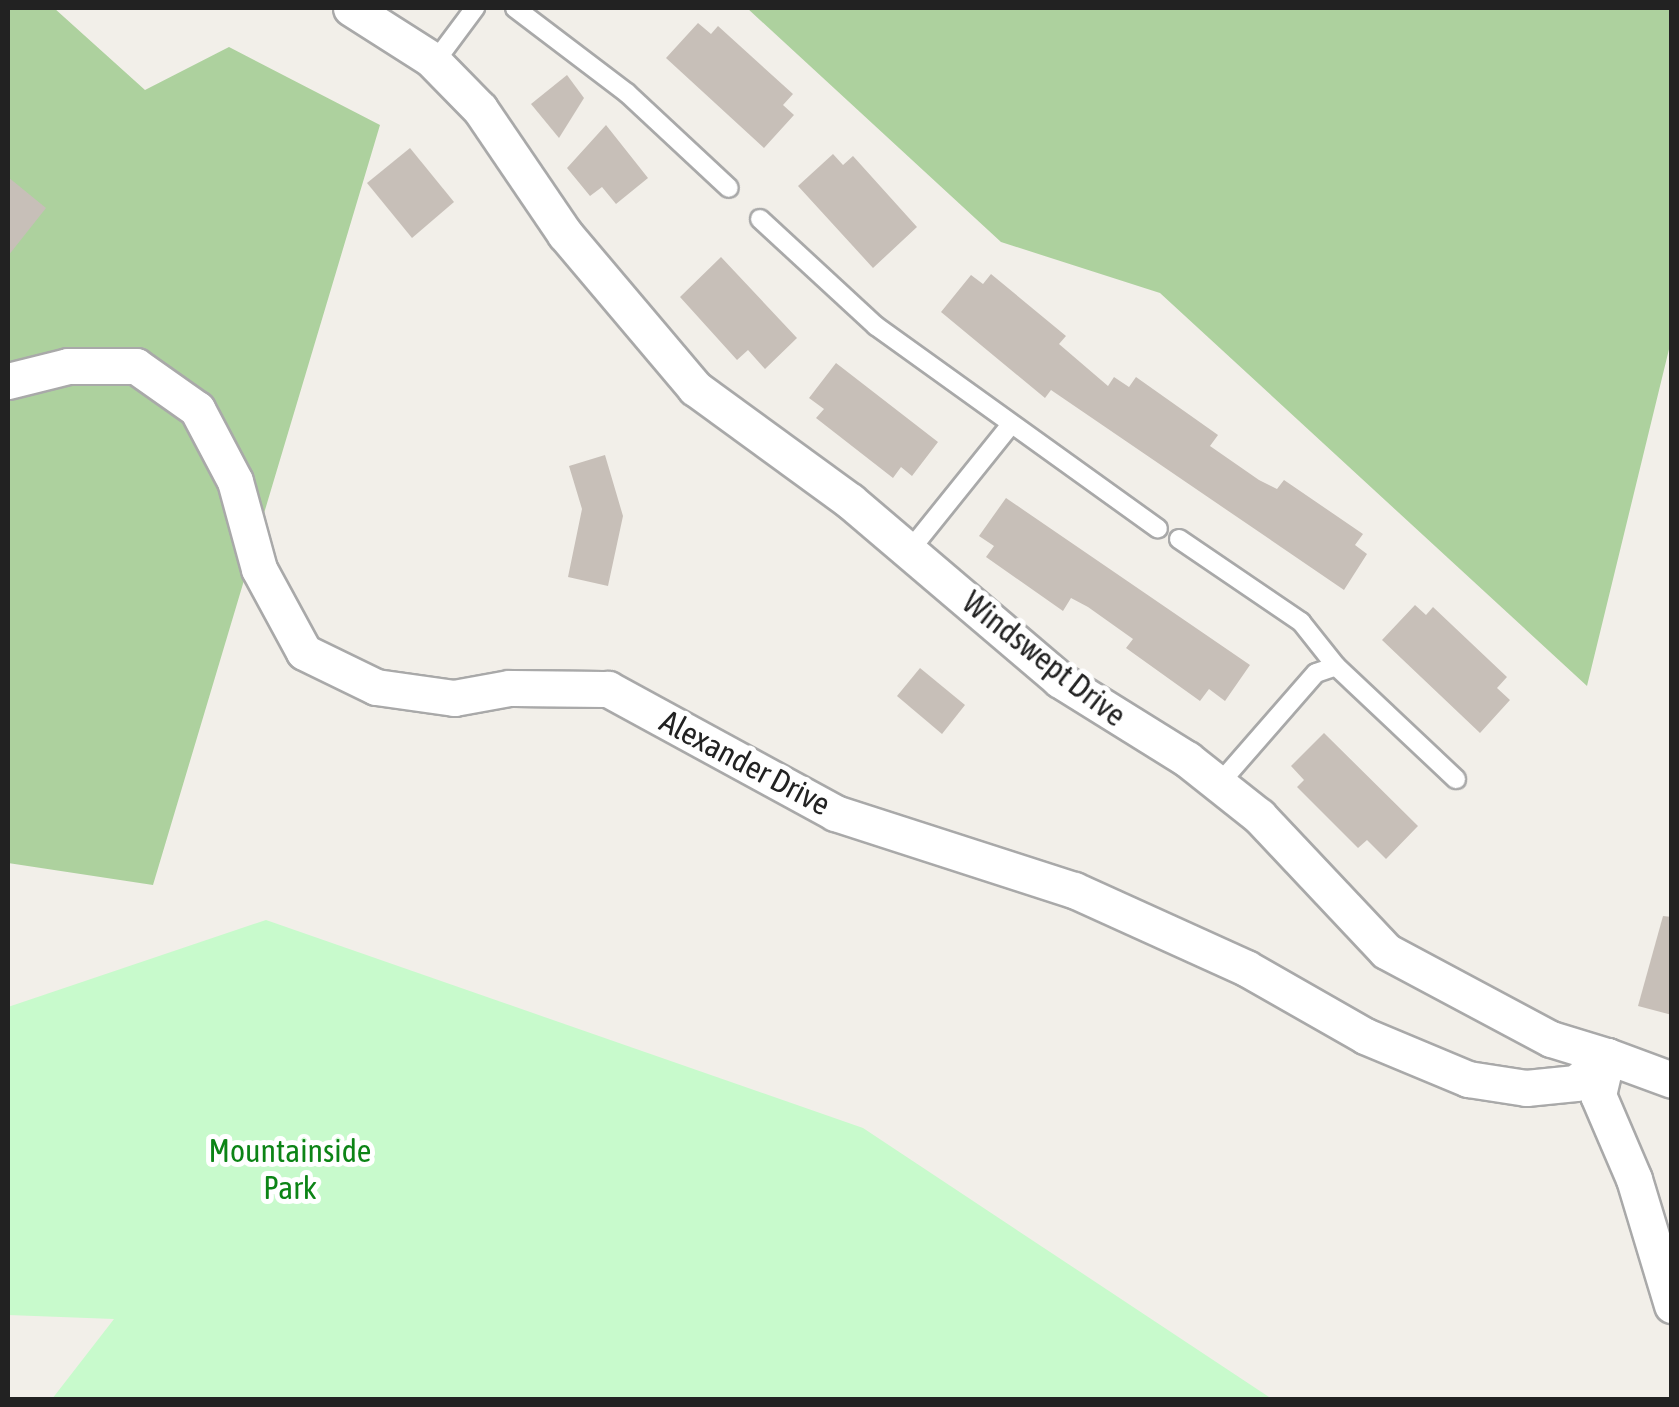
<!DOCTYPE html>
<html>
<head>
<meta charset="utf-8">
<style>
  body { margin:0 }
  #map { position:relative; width:1679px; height:1407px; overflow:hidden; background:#f2efe9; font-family:"Asap Condensed",sans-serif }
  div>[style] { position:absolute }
  .forest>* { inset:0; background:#add19e }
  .park>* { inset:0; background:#c8facc }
  .building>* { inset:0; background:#c7bfb8 }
  .roads { filter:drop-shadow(2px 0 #a9a9a9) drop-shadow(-2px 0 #a9a9a9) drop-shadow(0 2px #a9a9a9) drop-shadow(0 -2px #a9a9a9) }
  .service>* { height:18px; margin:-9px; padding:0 9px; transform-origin:9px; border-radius:9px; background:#fff }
  .minor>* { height:35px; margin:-17.5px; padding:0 17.5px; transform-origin:17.5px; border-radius:17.5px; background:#fff }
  span { translate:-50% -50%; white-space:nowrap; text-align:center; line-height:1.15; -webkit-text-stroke:10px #fff; paint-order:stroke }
  .street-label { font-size:32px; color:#222 }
  .park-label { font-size:32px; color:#0c8416 }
  .frame { position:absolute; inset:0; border:10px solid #222; pointer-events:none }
</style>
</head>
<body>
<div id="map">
  <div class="forest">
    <div style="clip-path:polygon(8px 8px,54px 8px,145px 90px,229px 47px,380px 125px,153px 885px,8px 863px)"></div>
    <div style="clip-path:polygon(747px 8px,1671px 8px,1671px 341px,1587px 686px,1160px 293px,1001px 242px)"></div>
  </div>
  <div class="park">
    <div style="clip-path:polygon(266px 920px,863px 1128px,1272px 1399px,52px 1399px,114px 1319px,8px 1315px,8px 1007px)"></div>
  </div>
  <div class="building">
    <div style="clip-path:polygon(698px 23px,711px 34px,718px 26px,793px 94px,783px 105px,794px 115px,764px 148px,666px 58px)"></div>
    <div style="clip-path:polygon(567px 75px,584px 98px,559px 138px,531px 104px)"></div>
    <div style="clip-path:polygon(606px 125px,648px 178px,616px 204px,602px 187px,590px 196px,567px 168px)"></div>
    <div style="clip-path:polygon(410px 148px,454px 202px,412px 238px,367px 183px)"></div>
    <div style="clip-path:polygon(833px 154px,843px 165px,853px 156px,917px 227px,873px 268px,798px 186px)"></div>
    <div style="clip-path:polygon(8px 177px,46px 208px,8px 256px)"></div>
    <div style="clip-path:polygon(721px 257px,797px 338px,765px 369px,748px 350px,737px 360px,680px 297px)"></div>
    <div style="clip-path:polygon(991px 274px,1066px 336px,1059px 344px,1108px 386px,1114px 377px,1129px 387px,1136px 377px,1218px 435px,1210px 446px,1259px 480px,1277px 489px,1284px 480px,1363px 534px,1355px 545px,1367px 554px,1344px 590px,1051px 390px,1045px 398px,941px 312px,971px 275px,983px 284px)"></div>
    <div style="clip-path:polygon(836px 363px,938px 442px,912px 476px,901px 467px,893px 478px,816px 418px,824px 409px,809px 398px)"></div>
    <div style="clip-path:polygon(605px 455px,623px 516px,608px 586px,568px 577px,582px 509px,569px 466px)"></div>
    <div style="clip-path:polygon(1006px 498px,1250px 665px,1225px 701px,1209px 689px,1200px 701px,1126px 648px,1133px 639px,1088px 607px,1071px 598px,1063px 611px,986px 557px,994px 546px,979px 536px)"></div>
    <div style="clip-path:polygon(1415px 605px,1426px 615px,1433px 607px,1507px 677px,1497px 688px,1510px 700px,1480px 733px,1382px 640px)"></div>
    <div style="clip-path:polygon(920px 668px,965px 705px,942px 734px,897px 696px)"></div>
    <div style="clip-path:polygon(1324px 733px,1418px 826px,1386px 859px,1367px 840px,1358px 848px,1297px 787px,1304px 780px,1291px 766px)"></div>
    <div style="clip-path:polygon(1663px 916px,1672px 917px,1672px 1015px,1638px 1006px)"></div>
  </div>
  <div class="roads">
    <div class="service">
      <div style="left:515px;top:8px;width:141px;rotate:37.2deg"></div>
      <div style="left:627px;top:93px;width:139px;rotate:43deg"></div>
      <div style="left:434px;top:63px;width:69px;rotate:-53.3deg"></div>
      <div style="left:760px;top:219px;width:158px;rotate:42.7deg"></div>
      <div style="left:876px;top:326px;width:347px;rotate:35.7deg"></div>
      <div style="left:1179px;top:539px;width:148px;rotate:34.2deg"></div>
      <div style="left:1301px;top:622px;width:56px;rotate:51.5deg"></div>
      <div style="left:910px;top:550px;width:158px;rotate:-51.2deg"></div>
      <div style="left:1219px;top:784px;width:147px;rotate:-48.9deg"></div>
      <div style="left:1316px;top:673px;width:21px;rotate:-19deg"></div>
      <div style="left:1336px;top:666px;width:165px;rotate:43.3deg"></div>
    </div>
    <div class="minor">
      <div style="left:351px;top:8px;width:95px;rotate:32.5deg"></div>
      <div style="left:431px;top:59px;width:70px;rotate:45.6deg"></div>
      <div style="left:480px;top:109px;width:151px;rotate:55.8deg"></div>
      <div style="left:565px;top:234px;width:202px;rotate:49.8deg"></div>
      <div style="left:695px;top:388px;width:192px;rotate:36.1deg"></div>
      <div style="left:850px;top:501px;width:276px;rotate:40.4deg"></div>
      <div style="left:1060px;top:680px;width:150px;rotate:31.9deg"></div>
      <div style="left:1187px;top:759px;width:92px;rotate:38.4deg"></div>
      <div style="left:1259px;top:816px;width:185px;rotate:46.7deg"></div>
      <div style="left:1386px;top:951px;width:187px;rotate:28.1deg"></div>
      <div style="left:1551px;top:1039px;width:59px;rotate:16.9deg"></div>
      <div style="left:1607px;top:1056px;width:40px;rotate:103deg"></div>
      <div style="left:1598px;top:1095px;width:91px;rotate:66.8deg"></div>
      <div style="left:1634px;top:1179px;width:132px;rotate:73.2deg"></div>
      <div style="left:8px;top:381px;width:62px;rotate:-14deg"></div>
      <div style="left:68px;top:366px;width:68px"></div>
      <div style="left:136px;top:366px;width:75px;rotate:35.2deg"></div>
      <div style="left:197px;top:409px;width:81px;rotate:62.2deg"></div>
      <div style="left:235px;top:481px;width:91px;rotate:74.7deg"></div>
      <div style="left:259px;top:569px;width:94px;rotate:61.5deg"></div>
      <div style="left:304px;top:652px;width:80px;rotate:25.9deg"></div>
      <div style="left:376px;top:687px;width:79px;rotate:8deg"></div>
      <div style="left:454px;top:698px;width:56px;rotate:-10.3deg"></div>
      <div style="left:509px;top:688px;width:99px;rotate:0.6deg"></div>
      <div style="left:608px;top:689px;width:259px;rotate:28.6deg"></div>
      <div style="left:835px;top:813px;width:251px;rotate:17.9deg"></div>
      <div style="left:1074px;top:890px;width:189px;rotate:24.4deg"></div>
      <div style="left:1246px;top:968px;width:137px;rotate:29.7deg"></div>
      <div style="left:1365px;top:1036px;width:112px;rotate:22.7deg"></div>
      <div style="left:1468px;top:1079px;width:59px;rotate:8.8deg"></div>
      <div style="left:1526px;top:1088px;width:50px;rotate:-5.7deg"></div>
      <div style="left:1576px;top:1083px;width:41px;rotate:-41.1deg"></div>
      <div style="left:1607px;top:1056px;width:69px;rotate:20.3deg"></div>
    </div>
  </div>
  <div class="street-label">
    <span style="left:1044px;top:659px;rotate:38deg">Windswept Drive</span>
    <span style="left:745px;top:763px;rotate:28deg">Alexander Drive</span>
  </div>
  <div class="park-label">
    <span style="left:290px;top:1170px">Mountainside<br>Park</span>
  </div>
  <div class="frame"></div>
</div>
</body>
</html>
